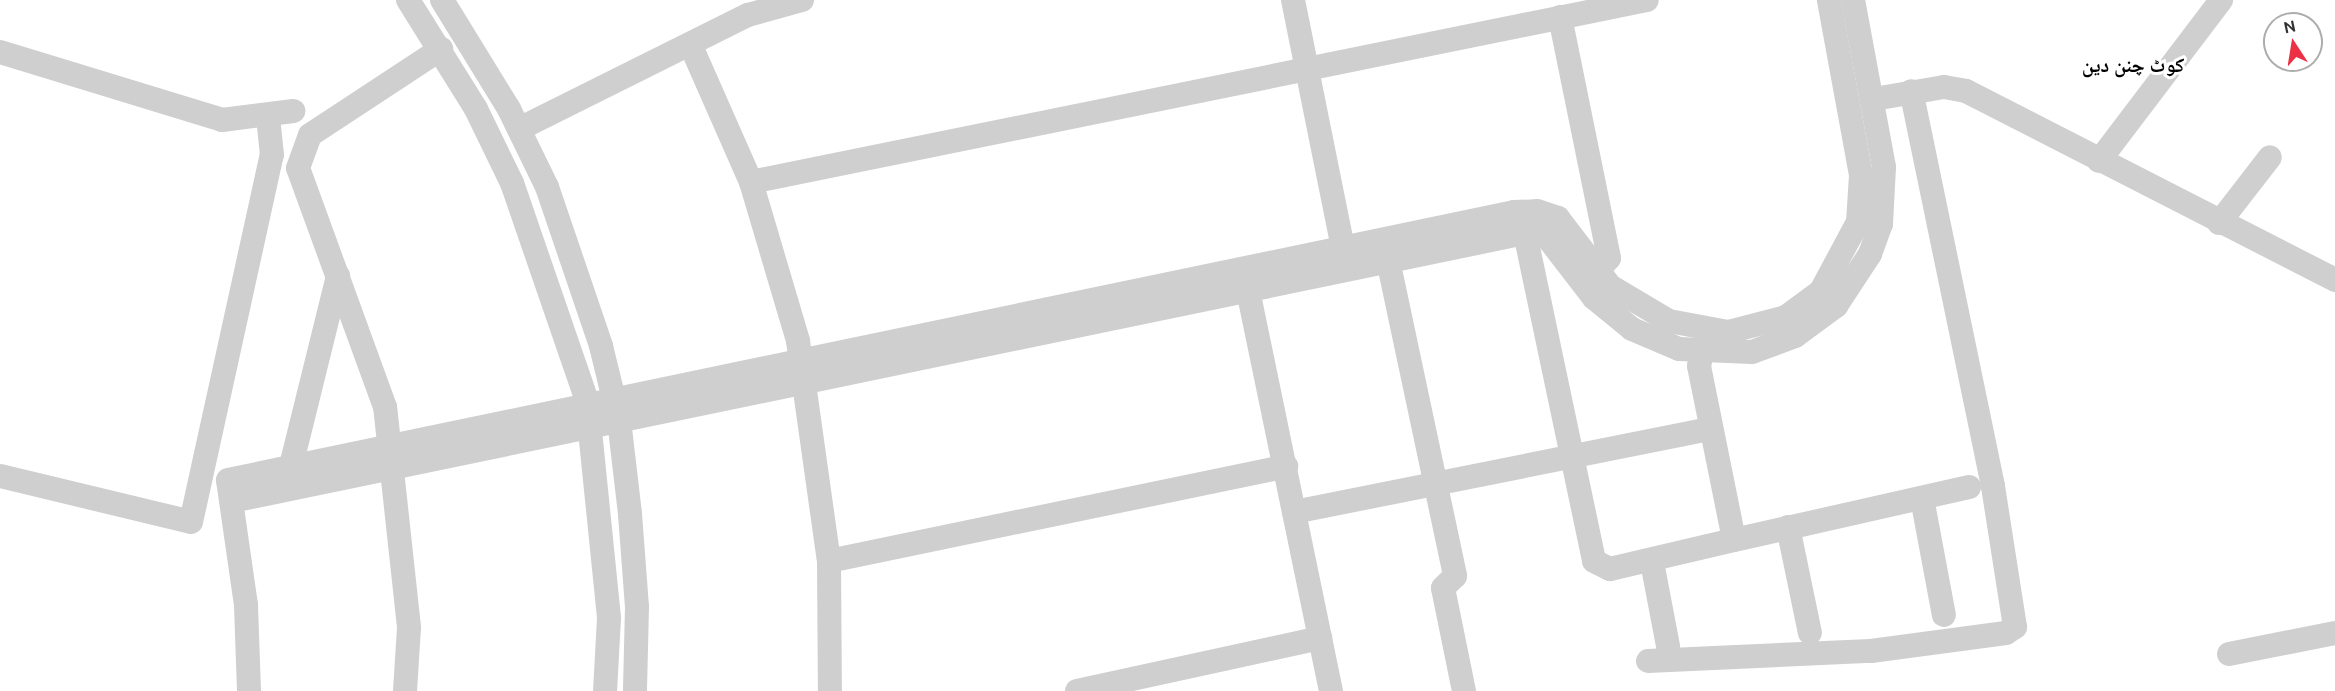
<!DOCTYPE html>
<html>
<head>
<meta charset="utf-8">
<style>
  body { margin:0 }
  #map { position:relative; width:2335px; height:691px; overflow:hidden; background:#fff; font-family:Ubuntu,"Noto Naskh Arabic",sans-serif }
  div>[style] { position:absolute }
  .minor>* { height:24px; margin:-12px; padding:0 12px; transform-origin:12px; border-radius:12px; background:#cfcfcf }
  span { translate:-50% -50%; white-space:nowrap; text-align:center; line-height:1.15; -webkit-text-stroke:6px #fff; paint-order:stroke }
  .quarter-label { font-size:20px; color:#000; font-weight:700 }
  .north { position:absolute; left:2263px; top:12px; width:60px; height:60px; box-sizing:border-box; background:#fff; border:2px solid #adadad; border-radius:50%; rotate:348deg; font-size:16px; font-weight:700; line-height:24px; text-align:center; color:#323232 }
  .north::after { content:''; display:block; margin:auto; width:21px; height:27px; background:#ec3144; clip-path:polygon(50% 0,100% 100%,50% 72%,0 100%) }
</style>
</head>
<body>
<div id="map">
  <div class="minor">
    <div style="left:408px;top:0;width:128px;rotate:58deg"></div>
    <div style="left:476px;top:109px;width:82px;rotate:64.1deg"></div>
    <div style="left:512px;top:183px;width:231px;rotate:71deg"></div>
    <div style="left:587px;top:401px;width:218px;rotate:84.2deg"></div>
    <div style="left:609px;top:618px;width:73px;rotate:93.1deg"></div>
    <div style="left:442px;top:0;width:128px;rotate:58.4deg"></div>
    <div style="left:509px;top:109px;width:87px;rotate:64deg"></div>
    <div style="left:547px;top:187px;width:168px;rotate:71.2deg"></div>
    <div style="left:601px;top:346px;width:76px;rotate:76.3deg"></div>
    <div style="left:619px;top:420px;width:95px;rotate:83.3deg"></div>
    <div style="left:630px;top:514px;width:93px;rotate:85.7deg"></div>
    <div style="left:637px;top:607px;width:84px;rotate:91.4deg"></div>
    <div style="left:1293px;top:0;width:267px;rotate:78.6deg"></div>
    <div style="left:1560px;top:17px;width:246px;rotate:78.5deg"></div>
    <div style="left:1609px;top:258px;width:18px;rotate:131deg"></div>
    <div style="left:691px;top:46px;width:149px;rotate:66.2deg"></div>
    <div style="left:751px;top:182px;width:166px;rotate:73.5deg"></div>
    <div style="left:798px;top:341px;width:222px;rotate:82deg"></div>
    <div style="left:829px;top:561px;width:130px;rotate:89.6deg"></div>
    <div style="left:0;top:52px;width:232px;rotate:17deg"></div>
    <div style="left:222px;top:120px;width:72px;rotate:-7.2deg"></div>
    <div style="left:1874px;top:99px;width:71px;rotate:-9.7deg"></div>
    <div style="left:1944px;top:87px;width:22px;rotate:10deg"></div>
    <div style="left:1966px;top:91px;width:415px;rotate:27.1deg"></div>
    <div style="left:519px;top:129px;width:256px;rotate:-26.5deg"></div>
    <div style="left:748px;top:15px;width:56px;rotate:-15.5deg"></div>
    <div style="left:2099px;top:161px;width:202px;rotate:-52.8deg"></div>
    <div style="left:751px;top:182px;width:914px;rotate:-11.48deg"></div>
    <div style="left:2219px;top:223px;width:83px;rotate:-52.3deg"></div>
    <div style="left:1525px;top:233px;width:335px;rotate:78.1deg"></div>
    <div style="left:1594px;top:561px;width:18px;rotate:27deg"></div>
    <div style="left:1610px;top:569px;width:127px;rotate:-13.2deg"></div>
    <div style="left:1388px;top:260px;width:323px;rotate:78deg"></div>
    <div style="left:1455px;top:576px;width:17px;rotate:135deg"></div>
    <div style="left:1443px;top:588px;width:105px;rotate:78.5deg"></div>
    <div style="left:1244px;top:271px;width:429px;rotate:78.3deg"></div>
    <div style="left:1702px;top:353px;width:13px;rotate:103deg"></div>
    <div style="left:1699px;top:366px;width:177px;rotate:78.6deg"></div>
    <div style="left:1734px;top:540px;width:241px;rotate:-12.7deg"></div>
    <div style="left:291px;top:466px;width:196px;rotate:-76.1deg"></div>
    <div style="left:0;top:476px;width:196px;rotate:13.5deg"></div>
    <div style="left:191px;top:522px;width:376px;rotate:-77.6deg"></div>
    <div style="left:272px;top:155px;width:39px;rotate:-96deg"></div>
    <div style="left:1922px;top:498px;width:119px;rotate:79.4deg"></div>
    <div style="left:232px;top:501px;width:1320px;rotate:-11.71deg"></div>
    <div style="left:1525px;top:233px;width:22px;rotate:10deg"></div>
    <div style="left:1547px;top:237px;width:77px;rotate:52.4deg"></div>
    <div style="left:1594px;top:298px;width:49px;rotate:39.2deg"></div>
    <div style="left:1632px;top:329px;width:51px;rotate:23.1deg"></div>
    <div style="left:1679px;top:349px;width:73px;rotate:2.4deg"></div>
    <div style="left:1752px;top:352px;width:46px;rotate:-20.4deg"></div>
    <div style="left:1795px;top:336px;width:51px;rotate:-36.2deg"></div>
    <div style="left:1836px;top:306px;width:62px;rotate:-56.8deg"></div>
    <div style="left:1870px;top:254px;width:32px;rotate:-70deg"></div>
    <div style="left:1881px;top:224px;width:57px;rotate:-87deg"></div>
    <div style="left:1884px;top:167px;width:170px;rotate:-100.5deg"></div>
    <div style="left:1294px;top:512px;width:425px;rotate:-11.3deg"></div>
    <div style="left:1788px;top:527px;width:108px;rotate:78.3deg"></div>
    <div style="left:829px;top:561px;width:467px;rotate:-11.7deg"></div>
    <div style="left:1652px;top:562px;width:86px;rotate:79.2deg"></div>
    <div style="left:2229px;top:654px;width:108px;rotate:-11.2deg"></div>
    <div style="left:1648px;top:661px;width:223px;rotate:-2.6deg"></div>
    <div style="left:1871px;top:651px;width:136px;rotate:-7.6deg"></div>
    <div style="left:2006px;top:633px;width:11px;rotate:-34deg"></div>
    <div style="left:2015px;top:627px;width:143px;rotate:-98.9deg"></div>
    <div style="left:1993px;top:486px;width:403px;rotate:-101.7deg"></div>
    <div style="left:249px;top:691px;width:86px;rotate:-92deg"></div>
    <div style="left:246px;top:605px;width:126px;rotate:-98.2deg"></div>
    <div style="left:228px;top:480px;width:1314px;rotate:-11.77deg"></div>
    <div style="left:1514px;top:212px;width:23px;rotate:-2deg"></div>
    <div style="left:1537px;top:211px;width:22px;rotate:18deg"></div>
    <div style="left:1558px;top:218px;width:86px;rotate:52.6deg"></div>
    <div style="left:1610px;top:286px;width:69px;rotate:30.7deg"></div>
    <div style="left:1669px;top:321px;width:60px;rotate:10.6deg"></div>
    <div style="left:1728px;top:332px;width:60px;rotate:-14.5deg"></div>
    <div style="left:1786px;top:317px;width:44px;rotate:-36.6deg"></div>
    <div style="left:1821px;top:291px;width:78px;rotate:-61.8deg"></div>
    <div style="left:1858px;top:222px;width:47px;rotate:-86.3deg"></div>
    <div style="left:1861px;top:175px;width:178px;rotate:-100.4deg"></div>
    <div style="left:405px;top:691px;width:64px;rotate:-86.4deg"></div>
    <div style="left:409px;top:627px;width:221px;rotate:-96.2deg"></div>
    <div style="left:385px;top:407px;width:254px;rotate:-110deg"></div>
    <div style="left:298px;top:168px;width:35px;rotate:-70deg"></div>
    <div style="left:310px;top:135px;width:157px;rotate:-33.3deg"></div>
    <div style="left:1077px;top:691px;width:249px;rotate:-12.3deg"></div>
  </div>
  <div class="quarter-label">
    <span style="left:2133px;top:64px">کوٹ چنن دین</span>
  </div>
  <div class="north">N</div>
</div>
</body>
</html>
